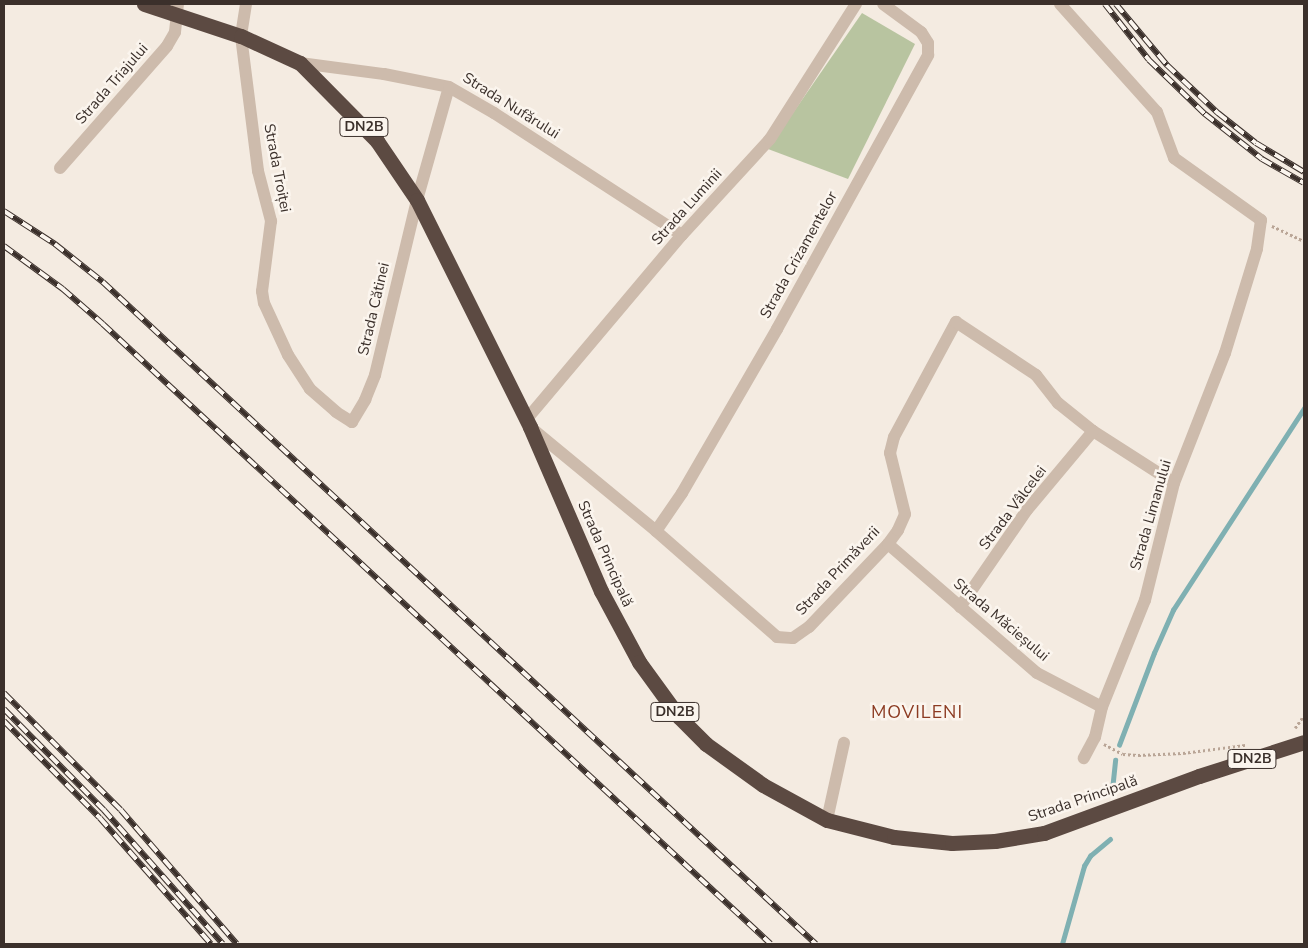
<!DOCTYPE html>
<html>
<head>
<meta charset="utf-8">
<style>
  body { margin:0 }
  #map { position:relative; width:1308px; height:948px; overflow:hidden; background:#f4ebe1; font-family:"Nunito Sans",sans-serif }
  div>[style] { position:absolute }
  .green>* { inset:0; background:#b8c4a0 }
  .stream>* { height:4.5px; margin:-2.25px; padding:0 2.25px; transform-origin:2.25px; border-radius:2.25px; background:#7fb0b2 }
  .path>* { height:2.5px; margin-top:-1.25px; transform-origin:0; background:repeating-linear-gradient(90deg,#b9a596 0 2.5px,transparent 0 5px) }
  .minor>* { height:12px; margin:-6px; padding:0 6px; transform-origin:6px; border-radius:6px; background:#cdbbac }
  .highway>* { height:15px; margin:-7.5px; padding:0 7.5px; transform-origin:7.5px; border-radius:7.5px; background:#5c4a42 }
  .rail>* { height:5.5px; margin-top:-2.75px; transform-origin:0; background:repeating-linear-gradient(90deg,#fbf5ee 0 11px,#3b302b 0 22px); box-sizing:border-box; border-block:1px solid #3b302b }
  span { translate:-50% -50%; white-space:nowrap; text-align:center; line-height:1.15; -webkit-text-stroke:5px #fbf5ee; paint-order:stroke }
  .shield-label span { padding:1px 4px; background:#fbf5ee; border:1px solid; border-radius:4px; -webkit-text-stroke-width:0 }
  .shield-label { font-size:14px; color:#3b302b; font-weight:700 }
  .street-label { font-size:15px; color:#3b302b }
  .quarter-label { font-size:18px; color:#8c3b22; letter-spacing:1px }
  .frame { position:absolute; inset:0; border:5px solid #3b302b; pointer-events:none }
</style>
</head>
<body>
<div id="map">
  <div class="green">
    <div style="clip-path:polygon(862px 13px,915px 44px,848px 179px,768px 149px)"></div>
  </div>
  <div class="stream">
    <div style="left:1119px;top:745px;width:98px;rotate:-69.2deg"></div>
    <div style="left:1154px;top:653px;width:47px;rotate:-66.2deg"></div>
    <div style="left:1173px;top:610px;width:241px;rotate:-57deg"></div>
    <div style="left:1112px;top:790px;width:30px;rotate:-84deg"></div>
    <div style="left:1062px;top:944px;width:81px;rotate:-74.2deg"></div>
    <div style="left:1084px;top:866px;width:12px;rotate:-59deg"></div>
    <div style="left:1090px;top:856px;width:26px;rotate:-40deg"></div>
  </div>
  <div class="path">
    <div style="left:1272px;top:226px;width:35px;rotate:25deg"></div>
    <div style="left:1295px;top:728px;width:16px;rotate:-55deg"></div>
    <div style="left:1104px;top:744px;width:21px;rotate:28deg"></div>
    <div style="left:1123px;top:754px;width:15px;rotate:4deg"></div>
    <div style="left:1138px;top:755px;width:45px;rotate:-2.5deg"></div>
    <div style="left:1183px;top:753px;width:63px;rotate:-7.4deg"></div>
  </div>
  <div class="minor">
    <div style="left:246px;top:4px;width:32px;rotate:99deg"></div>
    <div style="left:241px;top:36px;width:136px;rotate:82.8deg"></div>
    <div style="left:258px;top:171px;width:52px;rotate:75.4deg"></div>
    <div style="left:271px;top:221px;width:71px;rotate:97.3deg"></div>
    <div style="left:262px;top:291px;width:12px;rotate:81deg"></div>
    <div style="left:264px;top:303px;width:57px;rotate:65.2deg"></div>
    <div style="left:288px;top:355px;width:40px;rotate:57.1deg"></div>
    <div style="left:310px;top:389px;width:35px;rotate:41deg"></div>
    <div style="left:336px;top:412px;width:19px;rotate:32deg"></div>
    <div style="left:352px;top:422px;width:26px;rotate:-59deg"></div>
    <div style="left:365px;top:400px;width:27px;rotate:-68deg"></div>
    <div style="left:375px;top:375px;width:180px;rotate:-76.5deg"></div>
    <div style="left:417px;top:200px;width:117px;rotate:-74.2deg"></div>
    <div style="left:1060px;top:4px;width:145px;rotate:48.1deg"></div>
    <div style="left:1157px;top:112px;width:49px;rotate:69.7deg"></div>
    <div style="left:1174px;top:158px;width:107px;rotate:35.5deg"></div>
    <div style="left:1261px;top:220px;width:29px;rotate:98deg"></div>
    <div style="left:1257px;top:249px;width:109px;rotate:107.1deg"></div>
    <div style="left:1225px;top:353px;width:140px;rotate:111.4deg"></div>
    <div style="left:1174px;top:483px;width:121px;rotate:103.9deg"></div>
    <div style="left:1145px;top:600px;width:115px;rotate:111.9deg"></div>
    <div style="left:1102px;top:707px;width:31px;rotate:103deg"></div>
    <div style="left:1095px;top:737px;width:24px;rotate:118deg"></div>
    <div style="left:300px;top:63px;width:85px;rotate:7.5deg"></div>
    <div style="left:384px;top:74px;width:66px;rotate:11.3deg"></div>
    <div style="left:449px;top:87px;width:52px;rotate:30deg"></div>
    <div style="left:494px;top:113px;width:224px;rotate:33deg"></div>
    <div style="left:60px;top:168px;width:162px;rotate:-48.7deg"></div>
    <div style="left:167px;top:46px;width:16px;rotate:-60deg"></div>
    <div style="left:175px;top:32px;width:28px;rotate:-84deg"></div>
    <div style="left:526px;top:420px;width:242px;rotate:-49.9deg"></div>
    <div style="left:682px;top:235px;width:130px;rotate:-47.5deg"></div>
    <div style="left:770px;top:139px;width:160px;rotate:-57.5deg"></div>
    <div style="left:530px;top:427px;width:163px;rotate:39.5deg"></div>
    <div style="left:656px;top:531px;width:161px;rotate:41.2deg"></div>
    <div style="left:777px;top:637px;width:16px;rotate:4deg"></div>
    <div style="left:793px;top:638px;width:19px;rotate:-35deg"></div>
    <div style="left:809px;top:627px;width:115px;rotate:-46.4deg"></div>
    <div style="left:888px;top:544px;width:17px;rotate:-54deg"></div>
    <div style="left:898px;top:530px;width:17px;rotate:-66deg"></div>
    <div style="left:905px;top:514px;width:63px;rotate:-103.8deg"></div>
    <div style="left:890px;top:453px;width:16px;rotate:-76deg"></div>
    <div style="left:894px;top:437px;width:131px;rotate:-61.7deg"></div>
    <div style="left:956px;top:322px;width:96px;rotate:33.5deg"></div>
    <div style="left:1036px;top:375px;width:36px;rotate:52deg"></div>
    <div style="left:1058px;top:403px;width:45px;rotate:38.7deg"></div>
    <div style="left:1093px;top:431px;width:96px;rotate:32.7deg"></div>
    <div style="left:656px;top:531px;width:46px;rotate:-55.6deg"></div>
    <div style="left:682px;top:493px;width:190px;rotate:-59.9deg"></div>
    <div style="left:777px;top:329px;width:313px;rotate:-61.1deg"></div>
    <div style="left:928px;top:55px;width:12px;rotate:-90deg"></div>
    <div style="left:928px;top:43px;width:13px;rotate:-122deg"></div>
    <div style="left:921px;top:32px;width:47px;rotate:-143.6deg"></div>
    <div style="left:888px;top:544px;width:197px;rotate:40.9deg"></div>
    <div style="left:1037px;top:673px;width:73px;rotate:27.6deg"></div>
    <div style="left:960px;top:607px;width:118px;rotate:-55.4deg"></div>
    <div style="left:1027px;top:510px;width:103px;rotate:-50.1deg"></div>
    <div style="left:827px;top:820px;width:79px;rotate:-77.6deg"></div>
  </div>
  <div class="highway">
    <div style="left:144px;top:4px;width:102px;rotate:18.3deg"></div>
    <div style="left:241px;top:36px;width:65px;rotate:24.6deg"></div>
    <div style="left:300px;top:63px;width:110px;rotate:45.4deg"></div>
    <div style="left:377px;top:141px;width:71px;rotate:55.9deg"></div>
    <div style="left:417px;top:200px;width:254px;rotate:63.5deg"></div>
    <div style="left:530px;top:427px;width:179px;rotate:66.6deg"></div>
    <div style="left:601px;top:591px;width:81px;rotate:61.8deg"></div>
    <div style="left:639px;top:662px;width:68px;rotate:54deg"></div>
    <div style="left:679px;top:717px;width:38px;rotate:45deg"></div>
    <div style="left:706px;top:744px;width:70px;rotate:35.7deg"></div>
    <div style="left:763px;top:785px;width:73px;rotate:28.7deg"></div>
    <div style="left:827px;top:820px;width:69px;rotate:14.2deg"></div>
    <div style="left:894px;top:837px;width:58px;rotate:5.9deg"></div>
    <div style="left:952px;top:843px;width:43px;rotate:-2.7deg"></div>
    <div style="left:995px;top:841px;width:50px;rotate:-9.3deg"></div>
    <div style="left:1044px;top:833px;width:165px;rotate:-20.2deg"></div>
    <div style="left:1199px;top:776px;width:110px;rotate:-17.9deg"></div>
  </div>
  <div class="rail">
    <div style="left:1105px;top:4px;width:71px;rotate:51.8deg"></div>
    <div style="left:1149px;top:60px;width:78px;rotate:44deg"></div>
    <div style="left:1205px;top:114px;width:73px;rotate:38.3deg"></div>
    <div style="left:1262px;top:159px;width:48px;rotate:29.7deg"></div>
    <div style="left:1116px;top:4px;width:80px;rotate:50.1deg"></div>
    <div style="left:1167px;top:65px;width:70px;rotate:43.3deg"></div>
    <div style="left:1218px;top:113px;width:48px;rotate:38.3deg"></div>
    <div style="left:1256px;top:143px;width:56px;rotate:31.1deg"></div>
    <div style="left:4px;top:211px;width:61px;rotate:32.9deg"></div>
    <div style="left:55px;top:244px;width:61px;rotate:38.4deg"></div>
    <div style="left:103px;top:282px;width:973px;rotate:42.88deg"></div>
    <div style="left:4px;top:246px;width:73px;rotate:36.1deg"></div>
    <div style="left:63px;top:289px;width:53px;rotate:41.2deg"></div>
    <div style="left:103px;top:324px;width:911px;rotate:42.87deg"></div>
    <div style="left:4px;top:693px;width:165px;rotate:45deg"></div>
    <div style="left:121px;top:810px;width:177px;rotate:49.1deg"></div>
    <div style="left:4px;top:709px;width:142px;rotate:45.3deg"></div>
    <div style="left:104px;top:810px;width:179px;rotate:48.4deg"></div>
    <div style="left:4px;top:721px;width:136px;rotate:45.3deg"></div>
    <div style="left:100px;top:818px;width:168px;rotate:48.6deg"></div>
  </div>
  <div class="shield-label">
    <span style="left:364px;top:127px">DN2B</span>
    <span style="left:675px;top:712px">DN2B</span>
    <span style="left:1252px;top:759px">DN2B</span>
  </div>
  <div class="street-label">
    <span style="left:112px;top:84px;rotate:-49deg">Strada Triajului</span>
    <span style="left:511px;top:106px;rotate:32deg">Strada Nufărului</span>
    <span style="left:277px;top:168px;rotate:79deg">Strada Troiței</span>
    <span style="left:687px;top:207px;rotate:-48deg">Strada Luminii</span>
    <span style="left:799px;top:255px;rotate:-61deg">Strada Crizamentelor</span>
    <span style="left:374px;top:309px;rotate:-77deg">Strada Cătinei</span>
    <span style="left:1013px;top:508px;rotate:-53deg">Strada Vâlcelei</span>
    <span style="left:1151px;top:515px;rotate:-74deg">Strada Limanului</span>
    <span style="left:605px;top:554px;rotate:66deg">Strada Principală</span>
    <span style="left:838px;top:571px;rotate:-47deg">Strada Primăverii</span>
    <span style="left:1001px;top:620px;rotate:40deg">Strada Măcieșului</span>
    <span style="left:1083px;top:799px;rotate:-19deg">Strada Principală</span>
  </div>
  <div class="quarter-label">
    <span style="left:917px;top:712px">MOVILENI</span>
  </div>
  <div class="frame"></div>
</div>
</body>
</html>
